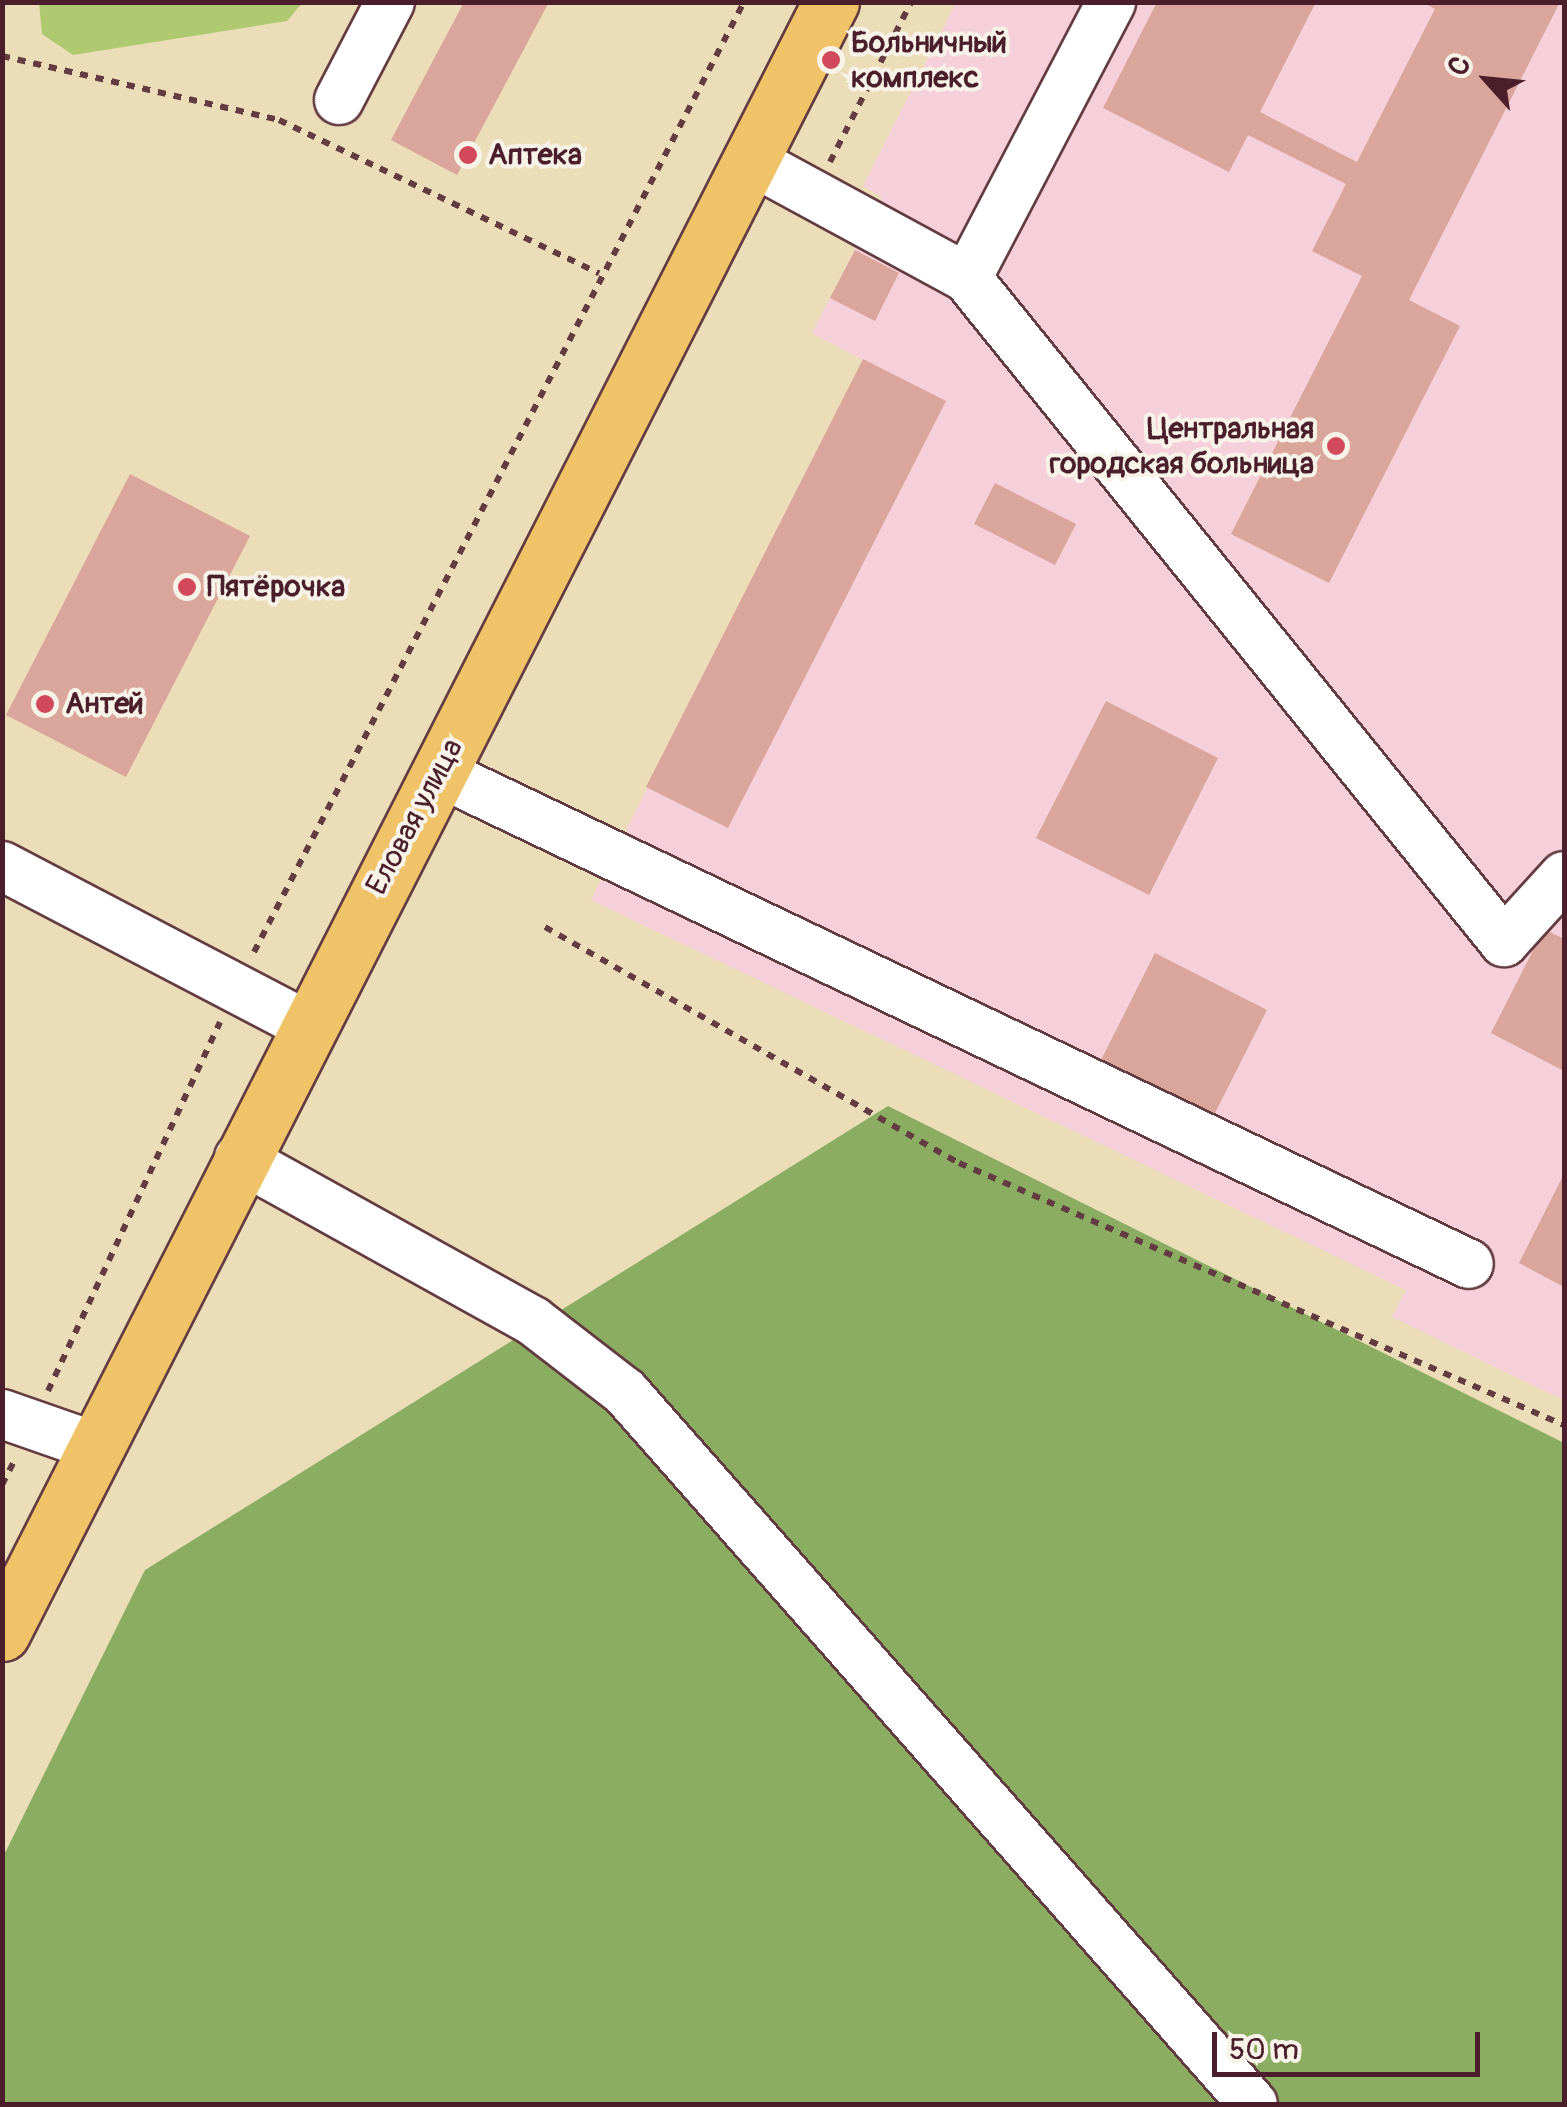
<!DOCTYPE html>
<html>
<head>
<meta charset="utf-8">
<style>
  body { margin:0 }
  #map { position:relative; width:1567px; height:2107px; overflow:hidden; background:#ecddb9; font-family:Pangolin,sans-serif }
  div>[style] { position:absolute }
  .built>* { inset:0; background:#f5cfda }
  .green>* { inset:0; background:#aec970 }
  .forest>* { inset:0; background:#8aad62 }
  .building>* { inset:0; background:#daa59a }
  .path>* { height:6px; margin-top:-3px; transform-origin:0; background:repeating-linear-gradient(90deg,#623c40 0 8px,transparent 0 16px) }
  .roads { filter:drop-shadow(2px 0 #623c40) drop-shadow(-2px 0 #623c40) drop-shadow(0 2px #623c40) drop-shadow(0 -2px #623c40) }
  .minor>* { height:48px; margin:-24px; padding:0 24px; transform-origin:24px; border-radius:24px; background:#fff }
  .major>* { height:55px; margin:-27.5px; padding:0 27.5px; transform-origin:27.5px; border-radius:27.5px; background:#f1c369 }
  .dots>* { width:28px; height:28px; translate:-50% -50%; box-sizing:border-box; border:5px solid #f7f3e8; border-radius:50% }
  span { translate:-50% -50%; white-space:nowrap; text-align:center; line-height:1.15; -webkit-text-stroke:8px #f7f3e8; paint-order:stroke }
  .poi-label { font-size:30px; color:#4a1f2b; font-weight:700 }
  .left { translate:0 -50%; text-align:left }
  .right { translate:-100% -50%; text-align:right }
  .street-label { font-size:30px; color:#4a1f2b }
  .frame { position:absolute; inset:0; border:5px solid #4a1f2b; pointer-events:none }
  .north { position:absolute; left:1437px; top:30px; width:100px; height:100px; -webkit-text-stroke:8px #f7f3e8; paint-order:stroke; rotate:297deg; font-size:28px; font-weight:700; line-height:40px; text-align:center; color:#4a1f2b }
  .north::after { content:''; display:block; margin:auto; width:35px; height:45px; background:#4a1f2b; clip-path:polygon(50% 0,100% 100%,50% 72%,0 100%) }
  .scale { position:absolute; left:1212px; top:2032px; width:268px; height:45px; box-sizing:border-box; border:5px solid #4a1f2b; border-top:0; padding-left:12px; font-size:30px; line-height:35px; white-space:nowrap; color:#4a1f2b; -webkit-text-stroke:8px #f7f3e8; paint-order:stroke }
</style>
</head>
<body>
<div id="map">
  <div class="built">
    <div style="clip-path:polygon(956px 3px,1564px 3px,1564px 1400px,1392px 1317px,1406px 1290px,591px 900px,863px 360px,812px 333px,882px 197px,863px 186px)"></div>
  </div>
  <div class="green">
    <div style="clip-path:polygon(39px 3px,39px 2px,302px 3px,287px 21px,73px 55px,42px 34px)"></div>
  </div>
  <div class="forest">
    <div style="clip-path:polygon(888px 1106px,1564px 1443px,1564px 2104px,3px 2104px,2px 1859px,145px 1570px)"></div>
  </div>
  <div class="building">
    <div style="clip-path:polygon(464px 2px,549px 2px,457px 175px,391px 140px)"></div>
    <div style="clip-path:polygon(1157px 2px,1316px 2px,1260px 112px,1357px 162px,1435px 9px,1422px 2px,1560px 2px,1409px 300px,1460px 326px,1329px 583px,1231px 534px,1362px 276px,1312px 251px,1346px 184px,1248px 135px,1229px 172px,1103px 108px)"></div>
    <div style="clip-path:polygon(855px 250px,899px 273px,875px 321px,830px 298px)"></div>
    <div style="clip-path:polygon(863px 359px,946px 401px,728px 828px,646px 787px)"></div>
    <div style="clip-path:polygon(130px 474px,250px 536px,126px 777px,6px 715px)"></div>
    <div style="clip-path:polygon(995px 483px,1076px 524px,1055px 565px,974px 524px)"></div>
    <div style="clip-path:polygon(1106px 701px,1218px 758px,1149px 895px,1036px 838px)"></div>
    <div style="clip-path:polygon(1544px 929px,1564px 939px,1564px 1071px,1491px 1033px)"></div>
    <div style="clip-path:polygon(1155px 953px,1267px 1010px,1213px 1117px,1101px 1060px)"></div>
    <div style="clip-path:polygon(1564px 1174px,1564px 1287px,1519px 1263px)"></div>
  </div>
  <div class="path">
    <div style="left:2px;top:56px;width:284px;rotate:13deg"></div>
    <div style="left:279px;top:120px;width:355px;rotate:25.6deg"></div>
    <div style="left:830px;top:162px;width:179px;rotate:-63.1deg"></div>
    <div style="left:545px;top:927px;width:477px;rotate:29.7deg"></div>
    <div style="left:959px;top:1163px;width:659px;rotate:23.42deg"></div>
    <div style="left:254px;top:952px;width:1069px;rotate:-62.72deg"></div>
    <div style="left:48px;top:1391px;width:407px;rotate:-65deg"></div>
    <div style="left:2px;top:1485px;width:27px;rotate:-63deg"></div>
  </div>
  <div class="roads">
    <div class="minor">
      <div style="left:339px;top:100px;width:110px;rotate:-62.5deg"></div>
      <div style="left:750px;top:160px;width:247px;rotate:28.5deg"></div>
      <div style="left:967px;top:278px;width:311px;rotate:-62.4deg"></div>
      <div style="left:967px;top:278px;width:854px;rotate:51.04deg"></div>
      <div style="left:1504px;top:942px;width:89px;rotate:-47.7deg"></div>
      <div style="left:438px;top:772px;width:1142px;rotate:25.51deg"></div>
      <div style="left:2px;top:866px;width:343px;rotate:27.6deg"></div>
      <div style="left:239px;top:1158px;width:336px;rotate:29deg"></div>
      <div style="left:533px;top:1321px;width:116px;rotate:37.7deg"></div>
      <div style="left:625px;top:1392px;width:949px;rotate:48.59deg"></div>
      <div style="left:2px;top:1414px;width:101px;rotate:19.2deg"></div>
    </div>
    <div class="major">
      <div style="left:2px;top:1633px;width:1830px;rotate:-63.06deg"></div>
    </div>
  </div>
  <div class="dots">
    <div style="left:831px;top:60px;background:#d1495b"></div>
    <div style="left:468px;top:155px;background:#d1495b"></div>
    <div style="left:1336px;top:446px;background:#d1495b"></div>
    <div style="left:187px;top:587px;background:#d1495b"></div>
    <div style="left:45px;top:704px;background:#d1495b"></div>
  </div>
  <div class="poi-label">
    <span class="left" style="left:851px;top:60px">Больничный<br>комплекс</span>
    <span class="left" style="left:488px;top:155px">Аптека</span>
    <span class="right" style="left:1314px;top:446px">Центральная<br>городская больница</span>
    <span class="left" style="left:207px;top:587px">Пятёрочка</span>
    <span class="left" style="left:65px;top:704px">Антей</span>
  </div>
  <div class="street-label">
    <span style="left:415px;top:817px;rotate:-62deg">Еловая улица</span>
  </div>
  <div class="frame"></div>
  <div class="north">С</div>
  <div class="scale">50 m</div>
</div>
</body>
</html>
